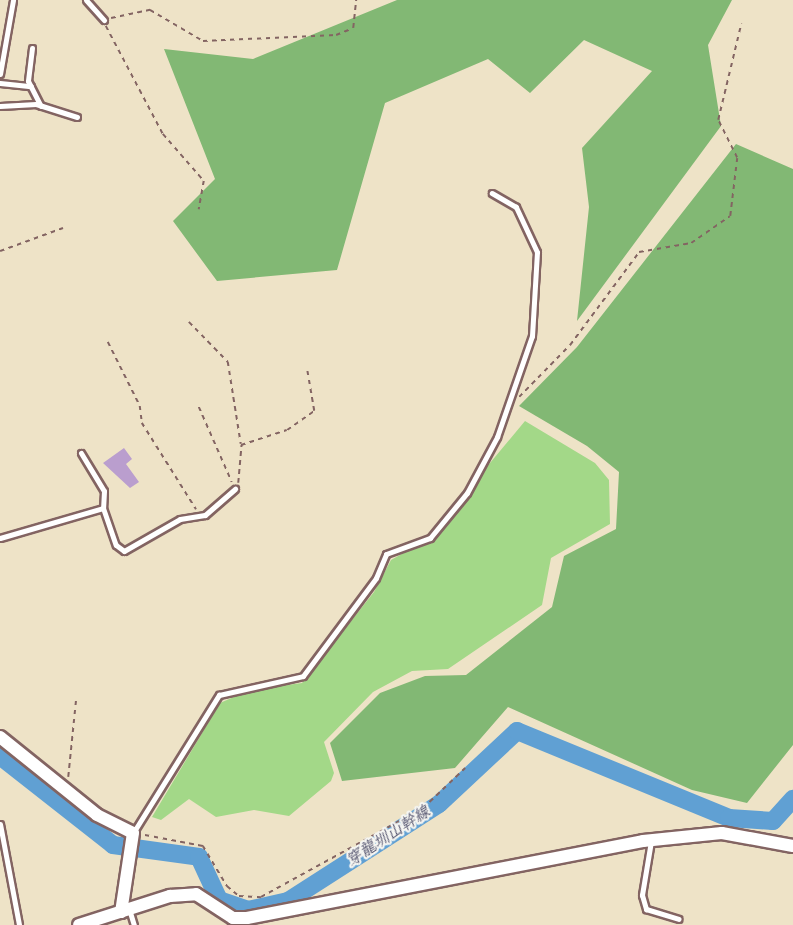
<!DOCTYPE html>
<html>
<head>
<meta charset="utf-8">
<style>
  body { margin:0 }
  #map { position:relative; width:793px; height:925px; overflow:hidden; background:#eee3c7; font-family:Pangolin,"LXGW WenKai TC",sans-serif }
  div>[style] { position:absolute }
  .green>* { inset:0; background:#a3d888 }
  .forest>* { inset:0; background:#82b874 }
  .river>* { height:18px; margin:-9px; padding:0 9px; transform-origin:9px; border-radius:9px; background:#60a0d3 }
  .building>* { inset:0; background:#ba9ece }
  .path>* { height:1.5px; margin-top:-0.75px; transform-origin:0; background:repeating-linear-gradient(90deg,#836462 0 4.5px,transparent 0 9px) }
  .roads { filter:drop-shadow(2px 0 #836462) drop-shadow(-2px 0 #836462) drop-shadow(0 2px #836462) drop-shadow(0 -2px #836462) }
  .service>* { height:5px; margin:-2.5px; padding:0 2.5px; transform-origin:2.5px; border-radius:2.5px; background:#fff }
  .tertiary>* { height:12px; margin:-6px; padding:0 6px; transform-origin:6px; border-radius:6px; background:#fff }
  span { translate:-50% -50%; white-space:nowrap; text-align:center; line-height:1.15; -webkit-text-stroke:4.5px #f6f6f2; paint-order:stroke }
  .water-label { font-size:16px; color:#53536e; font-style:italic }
</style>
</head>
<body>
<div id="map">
  <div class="green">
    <div style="clip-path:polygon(525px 421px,595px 463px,609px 480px,610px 524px,551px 558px,542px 605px,448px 669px,412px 671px,373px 692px,324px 742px,334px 773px,331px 781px,289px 816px,254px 810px,216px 817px,189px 799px,161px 820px,152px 817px,220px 703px,250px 690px,302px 683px,374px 592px,391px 560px,425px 541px)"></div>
  </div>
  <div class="forest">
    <div style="clip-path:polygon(397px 0,732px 0,708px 45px,721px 126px,577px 321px,589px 207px,582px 148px,652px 71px,584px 40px,530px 93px,488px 59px,385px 103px,337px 270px,217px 281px,173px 221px,215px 179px,164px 49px,253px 59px)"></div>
    <div style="clip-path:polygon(736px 144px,793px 169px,793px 745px,747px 803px,692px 790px,508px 707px,455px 768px,342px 781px,330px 743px,380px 693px,425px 676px,466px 675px,552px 607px,564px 556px,616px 529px,619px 472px,587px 446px,519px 406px,577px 347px)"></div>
  </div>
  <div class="river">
    <div style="left:0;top:756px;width:144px;rotate:38.2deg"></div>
    <div style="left:113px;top:845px;width:87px;rotate:7.9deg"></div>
    <div style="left:199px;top:857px;width:47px;rotate:65.1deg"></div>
    <div style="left:219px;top:900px;width:31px;rotate:19deg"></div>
    <div style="left:248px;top:910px;width:41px;rotate:-12.7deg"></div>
    <div style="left:288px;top:901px;width:179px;rotate:-32.7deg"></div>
    <div style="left:439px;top:804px;width:107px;rotate:-43.1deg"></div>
    <div style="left:517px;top:731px;width:229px;rotate:22.3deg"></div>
    <div style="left:729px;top:818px;width:44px;rotate:3.9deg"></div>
    <div style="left:773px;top:821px;width:30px;rotate:-48deg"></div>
  </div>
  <div class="building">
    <div style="clip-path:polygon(124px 448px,132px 459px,126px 464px,139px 482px,130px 488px,103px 463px)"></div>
  </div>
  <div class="path">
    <div style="left:111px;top:18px;width:40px;rotate:-12deg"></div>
    <div style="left:150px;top:10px;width:61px;rotate:30.3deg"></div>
    <div style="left:203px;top:41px;width:133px;rotate:-2.6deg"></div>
    <div style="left:336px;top:35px;width:18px;rotate:-22deg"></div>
    <div style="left:353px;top:28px;width:28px;rotate:-84deg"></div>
    <div style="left:106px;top:26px;width:122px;rotate:62.2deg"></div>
    <div style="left:163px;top:134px;width:62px;rotate:48.9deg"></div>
    <div style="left:204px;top:181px;width:29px;rotate:100deg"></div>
    <div style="left:0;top:251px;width:67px;rotate:-20.1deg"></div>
    <div style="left:189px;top:322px;width:56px;rotate:45.7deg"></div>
    <div style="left:228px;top:362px;width:83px;rotate:81deg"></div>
    <div style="left:108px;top:342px;width:72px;rotate:63.4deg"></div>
    <div style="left:140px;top:406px;width:17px;rotate:83deg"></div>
    <div style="left:142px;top:423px;width:102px;rotate:57.9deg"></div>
    <div style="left:519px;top:397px;width:73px;rotate:-45.6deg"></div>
    <div style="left:570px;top:345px;width:116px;rotate:-53.4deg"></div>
    <div style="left:639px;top:252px;width:53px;rotate:-9.8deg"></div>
    <div style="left:691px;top:243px;width:47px;rotate:-34.7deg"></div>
    <div style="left:730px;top:216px;width:58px;rotate:-83.1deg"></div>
    <div style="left:737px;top:158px;width:42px;rotate:-116.6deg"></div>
    <div style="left:718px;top:120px;width:99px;rotate:-76.5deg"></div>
    <div style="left:199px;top:407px;width:82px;rotate:66.3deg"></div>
    <div style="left:238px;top:483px;width:38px;rotate:-85deg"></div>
    <div style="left:241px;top:445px;width:48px;rotate:-18.1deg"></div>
    <div style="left:287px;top:430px;width:33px;rotate:-35deg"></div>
    <div style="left:314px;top:411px;width:42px;rotate:-99.7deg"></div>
    <div style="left:68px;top:777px;width:79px;rotate:-84.2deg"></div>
    <div style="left:145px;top:835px;width:59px;rotate:10.7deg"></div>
    <div style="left:203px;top:846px;width:47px;rotate:59deg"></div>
    <div style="left:227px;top:886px;width:16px;rotate:40deg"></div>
    <div style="left:239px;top:896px;width:22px;rotate:3deg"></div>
    <div style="left:261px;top:897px;width:185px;rotate:-28.8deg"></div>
    <div style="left:423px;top:808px;width:58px;rotate:-43.6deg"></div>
  </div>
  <div class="roads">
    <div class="service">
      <div style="left:86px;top:0;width:27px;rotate:48deg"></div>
      <div style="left:32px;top:48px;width:33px;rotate:97deg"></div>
      <div style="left:28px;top:81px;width:28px;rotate:63deg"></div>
      <div style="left:0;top:74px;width:75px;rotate:-80deg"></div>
      <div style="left:0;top:83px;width:31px;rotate:6deg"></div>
      <div style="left:0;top:106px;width:36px;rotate:-3deg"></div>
      <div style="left:36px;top:104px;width:43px;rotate:17.6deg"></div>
      <div style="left:81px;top:453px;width:44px;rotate:58.8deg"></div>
      <div style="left:104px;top:491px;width:17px;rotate:93deg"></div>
      <div style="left:0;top:538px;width:107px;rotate:-16.2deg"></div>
      <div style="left:103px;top:508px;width:39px;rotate:71deg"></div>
      <div style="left:116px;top:545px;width:10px;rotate:37deg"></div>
      <div style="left:124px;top:551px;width:64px;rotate:-29.7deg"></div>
      <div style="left:180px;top:519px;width:25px;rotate:-9deg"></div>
      <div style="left:205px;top:515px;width:40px;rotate:-41deg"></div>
      <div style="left:0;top:824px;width:103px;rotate:79.3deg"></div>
      <div style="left:133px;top:833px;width:163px;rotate:-58.1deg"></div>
      <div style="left:219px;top:695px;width:86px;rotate:-12.7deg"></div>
      <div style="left:303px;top:676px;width:122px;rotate:-53.3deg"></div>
      <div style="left:376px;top:578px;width:26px;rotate:-67deg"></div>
      <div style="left:386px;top:554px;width:47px;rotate:-20deg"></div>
      <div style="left:430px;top:538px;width:58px;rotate:-50.6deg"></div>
      <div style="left:467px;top:493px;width:64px;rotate:-61.8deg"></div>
      <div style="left:497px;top:437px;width:107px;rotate:-70.9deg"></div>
      <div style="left:532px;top:336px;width:84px;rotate:-86.6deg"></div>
      <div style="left:537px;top:252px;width:50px;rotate:-115deg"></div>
      <div style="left:516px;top:207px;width:28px;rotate:-150deg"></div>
      <div style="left:651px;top:841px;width:55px;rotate:99.5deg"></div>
      <div style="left:642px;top:895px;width:15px;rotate:74deg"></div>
      <div style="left:646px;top:909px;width:34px;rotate:17deg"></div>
      <div style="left:129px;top:909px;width:17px;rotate:73deg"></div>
    </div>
    <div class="tertiary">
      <div style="left:0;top:737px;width:124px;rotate:38.8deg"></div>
      <div style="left:97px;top:815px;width:40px;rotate:26.6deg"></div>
      <div style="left:133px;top:833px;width:80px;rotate:98.6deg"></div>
      <div style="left:79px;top:925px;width:96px;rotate:-17.7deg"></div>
      <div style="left:170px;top:896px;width:26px;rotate:-4deg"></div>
      <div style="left:196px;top:894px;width:44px;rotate:33deg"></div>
      <div style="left:233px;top:918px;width:14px"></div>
      <div style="left:247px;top:918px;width:403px;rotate:-11deg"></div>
      <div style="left:643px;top:841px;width:79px;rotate:-5.8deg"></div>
      <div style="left:722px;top:833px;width:72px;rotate:10.4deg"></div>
    </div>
  </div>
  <div class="water-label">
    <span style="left:388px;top:836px;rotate:-33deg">穿龍圳山幹線</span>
  </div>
</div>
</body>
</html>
